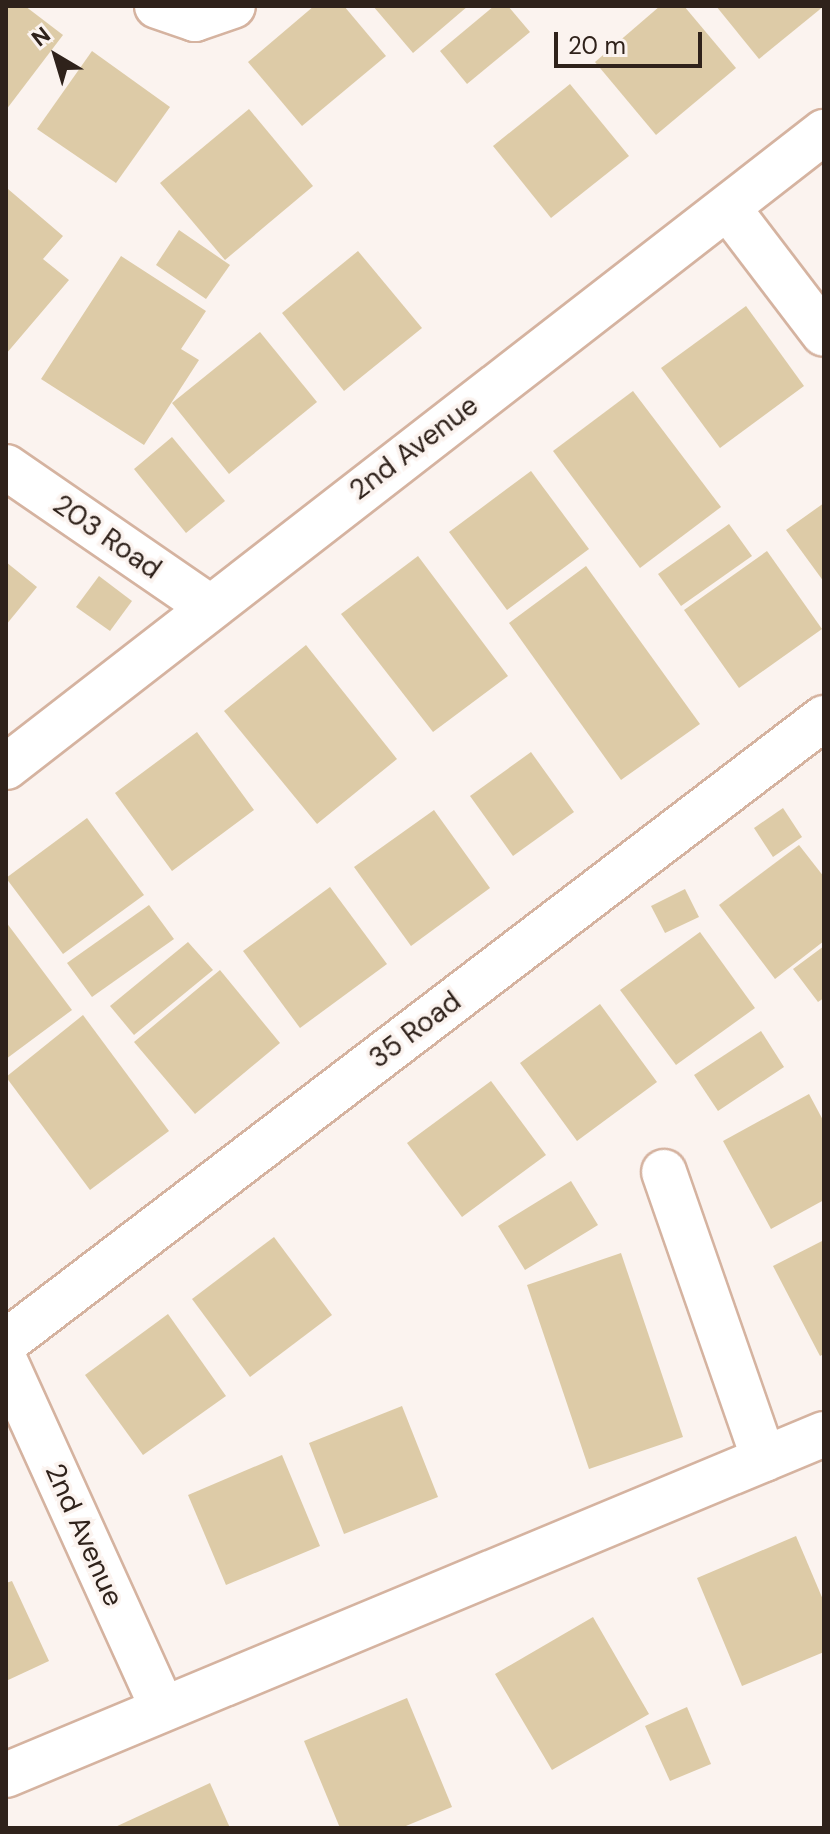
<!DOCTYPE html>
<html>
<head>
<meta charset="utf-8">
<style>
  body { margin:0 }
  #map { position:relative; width:830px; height:1834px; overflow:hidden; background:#fbf3ef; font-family:"DM Sans",sans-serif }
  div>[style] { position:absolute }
  .building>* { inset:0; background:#ddcba7 }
  .roads { filter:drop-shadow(2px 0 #d5b3a0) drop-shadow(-2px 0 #d5b3a0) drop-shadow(0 2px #d5b3a0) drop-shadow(0 -2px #d5b3a0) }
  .minor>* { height:44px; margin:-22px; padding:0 22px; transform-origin:22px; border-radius:22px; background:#fff }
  span { translate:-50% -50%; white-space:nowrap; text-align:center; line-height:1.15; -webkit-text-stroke:7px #fbf3ef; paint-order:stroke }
  .street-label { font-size:28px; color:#2f221b }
  .frame { position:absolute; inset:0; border:8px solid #2f221b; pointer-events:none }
  .north { position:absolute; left:16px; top:16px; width:80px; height:80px; -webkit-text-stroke:6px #fbf3ef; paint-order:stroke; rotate:322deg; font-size:22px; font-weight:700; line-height:32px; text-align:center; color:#2f221b }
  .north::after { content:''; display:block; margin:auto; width:28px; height:36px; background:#2f221b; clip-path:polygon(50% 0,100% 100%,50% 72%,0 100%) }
  .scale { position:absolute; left:554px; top:32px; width:148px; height:36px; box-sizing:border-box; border:4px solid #2f221b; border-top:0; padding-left:10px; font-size:24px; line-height:28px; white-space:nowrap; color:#2f221b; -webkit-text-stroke:6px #fbf3ef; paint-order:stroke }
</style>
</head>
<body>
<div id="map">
  <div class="building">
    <div style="clip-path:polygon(6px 6px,25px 6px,63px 35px,6px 110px)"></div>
    <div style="clip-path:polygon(314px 6px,344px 6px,386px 56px,302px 126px,248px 62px)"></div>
    <div style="clip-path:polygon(373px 6px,468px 6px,413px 53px)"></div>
    <div style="clip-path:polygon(494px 6px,508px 6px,530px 32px,467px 84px,440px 51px)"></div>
    <div style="clip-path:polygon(660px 6px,684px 6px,736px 68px,656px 135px,595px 62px)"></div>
    <div style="clip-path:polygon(716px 6px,824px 6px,759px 59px)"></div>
    <div style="clip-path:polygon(92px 51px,170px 107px,116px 183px,37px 129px)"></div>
    <div style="clip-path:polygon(570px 84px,629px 156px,551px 218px,493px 146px)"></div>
    <div style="clip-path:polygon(249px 109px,313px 186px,225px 260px,160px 183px)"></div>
    <div style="clip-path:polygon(8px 189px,63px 236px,43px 259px,69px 280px,6px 354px)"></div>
    <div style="clip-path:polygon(179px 230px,230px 265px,206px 299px,156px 265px)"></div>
    <div style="clip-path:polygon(358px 251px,422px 328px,344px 391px,282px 313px)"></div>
    <div style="clip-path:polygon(121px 256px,206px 311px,181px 349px,199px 360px,144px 445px,41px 379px)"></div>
    <div style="clip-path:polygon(746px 306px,804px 386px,720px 448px,661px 368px)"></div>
    <div style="clip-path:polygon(260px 332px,317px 402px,229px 474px,172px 403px)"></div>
    <div style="clip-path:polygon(633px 391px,721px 507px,640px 568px,553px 451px)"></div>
    <div style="clip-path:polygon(172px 437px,225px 501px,186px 533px,134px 469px)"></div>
    <div style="clip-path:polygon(531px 471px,589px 549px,507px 610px,449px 532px)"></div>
    <div style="clip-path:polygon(824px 503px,824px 582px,786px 530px)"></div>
    <div style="clip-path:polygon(729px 524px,752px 556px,681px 606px,658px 574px)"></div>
    <div style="clip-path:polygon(767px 551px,822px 629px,739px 688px,684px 610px)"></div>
    <div style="clip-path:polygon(418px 556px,508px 676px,433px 732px,341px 614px)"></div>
    <div style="clip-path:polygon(6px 562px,37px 587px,6px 625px)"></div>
    <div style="clip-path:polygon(586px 566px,700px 724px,621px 780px,509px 623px)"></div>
    <div style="clip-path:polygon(99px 576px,132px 601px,110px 631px,76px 607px)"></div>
    <div style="clip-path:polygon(306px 645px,397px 759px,317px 824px,224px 711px)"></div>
    <div style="clip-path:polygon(197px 732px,254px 810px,172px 871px,115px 793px)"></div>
    <div style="clip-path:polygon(531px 752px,574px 812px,513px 856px,470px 796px)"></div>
    <div style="clip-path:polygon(783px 808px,802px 837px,773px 857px,754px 828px)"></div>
    <div style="clip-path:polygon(434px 810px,490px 888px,411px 946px,354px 867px)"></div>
    <div style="clip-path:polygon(87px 818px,144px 895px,63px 954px,6px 878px)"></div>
    <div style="clip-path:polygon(799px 845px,824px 877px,824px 941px,775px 979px,719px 905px)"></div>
    <div style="clip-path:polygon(330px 887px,387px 964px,300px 1028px,243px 951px)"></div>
    <div style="clip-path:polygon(685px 889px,699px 917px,665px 933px,651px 906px)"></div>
    <div style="clip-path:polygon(149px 905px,174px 939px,92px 997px,67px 963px)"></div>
    <div style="clip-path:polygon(6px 922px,72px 1010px,6px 1059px)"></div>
    <div style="clip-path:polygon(700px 932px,755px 1008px,676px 1065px,620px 990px)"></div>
    <div style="clip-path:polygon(188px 942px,213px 970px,134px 1035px,110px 1006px)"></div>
    <div style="clip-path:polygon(824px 946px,824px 998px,818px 1002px,793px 969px)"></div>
    <div style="clip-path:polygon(220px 970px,280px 1043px,195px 1114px,134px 1042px)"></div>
    <div style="clip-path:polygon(600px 1004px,657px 1082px,577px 1141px,520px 1063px)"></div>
    <div style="clip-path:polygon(83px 1015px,169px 1131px,90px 1190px,6px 1077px)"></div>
    <div style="clip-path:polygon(761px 1031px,784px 1067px,718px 1111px,694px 1075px)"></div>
    <div style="clip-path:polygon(491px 1081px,546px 1155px,462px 1217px,407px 1143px)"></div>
    <div style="clip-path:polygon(809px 1094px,824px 1122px,824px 1200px,771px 1229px,723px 1141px)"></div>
    <div style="clip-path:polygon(571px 1181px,598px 1225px,525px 1270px,498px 1226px)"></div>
    <div style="clip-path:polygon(274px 1237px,332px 1315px,250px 1377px,192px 1299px)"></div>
    <div style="clip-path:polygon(824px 1240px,824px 1354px,820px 1356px,773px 1266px)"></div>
    <div style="clip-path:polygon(621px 1253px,683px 1437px,589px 1469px,527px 1285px)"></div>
    <div style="clip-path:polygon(168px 1314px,226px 1396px,143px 1455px,85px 1375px)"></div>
    <div style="clip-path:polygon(402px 1406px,438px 1497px,344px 1534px,309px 1443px)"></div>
    <div style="clip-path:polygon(282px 1455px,320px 1546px,226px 1585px,188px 1495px)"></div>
    <div style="clip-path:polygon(796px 1536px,824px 1602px,824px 1652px,742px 1686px,697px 1578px)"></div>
    <div style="clip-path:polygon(12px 1581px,49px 1661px,6px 1681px,6px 1583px)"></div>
    <div style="clip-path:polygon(593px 1617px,649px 1714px,552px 1770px,495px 1674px)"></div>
    <div style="clip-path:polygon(407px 1698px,452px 1807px,401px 1828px,340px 1828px,304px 1741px)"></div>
    <div style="clip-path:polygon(687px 1707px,711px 1764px,670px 1781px,645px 1726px)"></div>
    <div style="clip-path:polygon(210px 1783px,230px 1828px,113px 1828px)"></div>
  </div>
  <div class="roads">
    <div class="minor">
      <div style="left:157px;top:6px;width:40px;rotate:18.9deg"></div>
      <div style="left:195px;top:19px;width:40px;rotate:-18.9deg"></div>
      <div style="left:728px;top:208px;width:158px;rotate:52.7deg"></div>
      <div style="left:6px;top:467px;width:245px;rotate:34.5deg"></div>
      <div style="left:6px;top:767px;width:1036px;rotate:-37.82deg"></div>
      <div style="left:664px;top:1172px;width:304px;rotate:70.8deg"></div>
      <div style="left:6px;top:1342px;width:1029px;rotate:-37.34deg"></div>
      <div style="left:6px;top:1363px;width:378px;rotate:65.6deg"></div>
      <div style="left:6px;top:1775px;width:886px;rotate:-22.63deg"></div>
    </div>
  </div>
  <div class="street-label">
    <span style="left:414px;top:448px;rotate:-37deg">2nd Avenue</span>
    <span style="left:107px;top:537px;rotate:35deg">203 Road</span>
    <span style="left:415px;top:1030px;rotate:-37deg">35 Road</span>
    <span style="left:84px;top:1535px;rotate:66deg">2nd Avenue</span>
  </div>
  <div class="frame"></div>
  <div class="north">N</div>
  <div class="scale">20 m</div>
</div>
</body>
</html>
